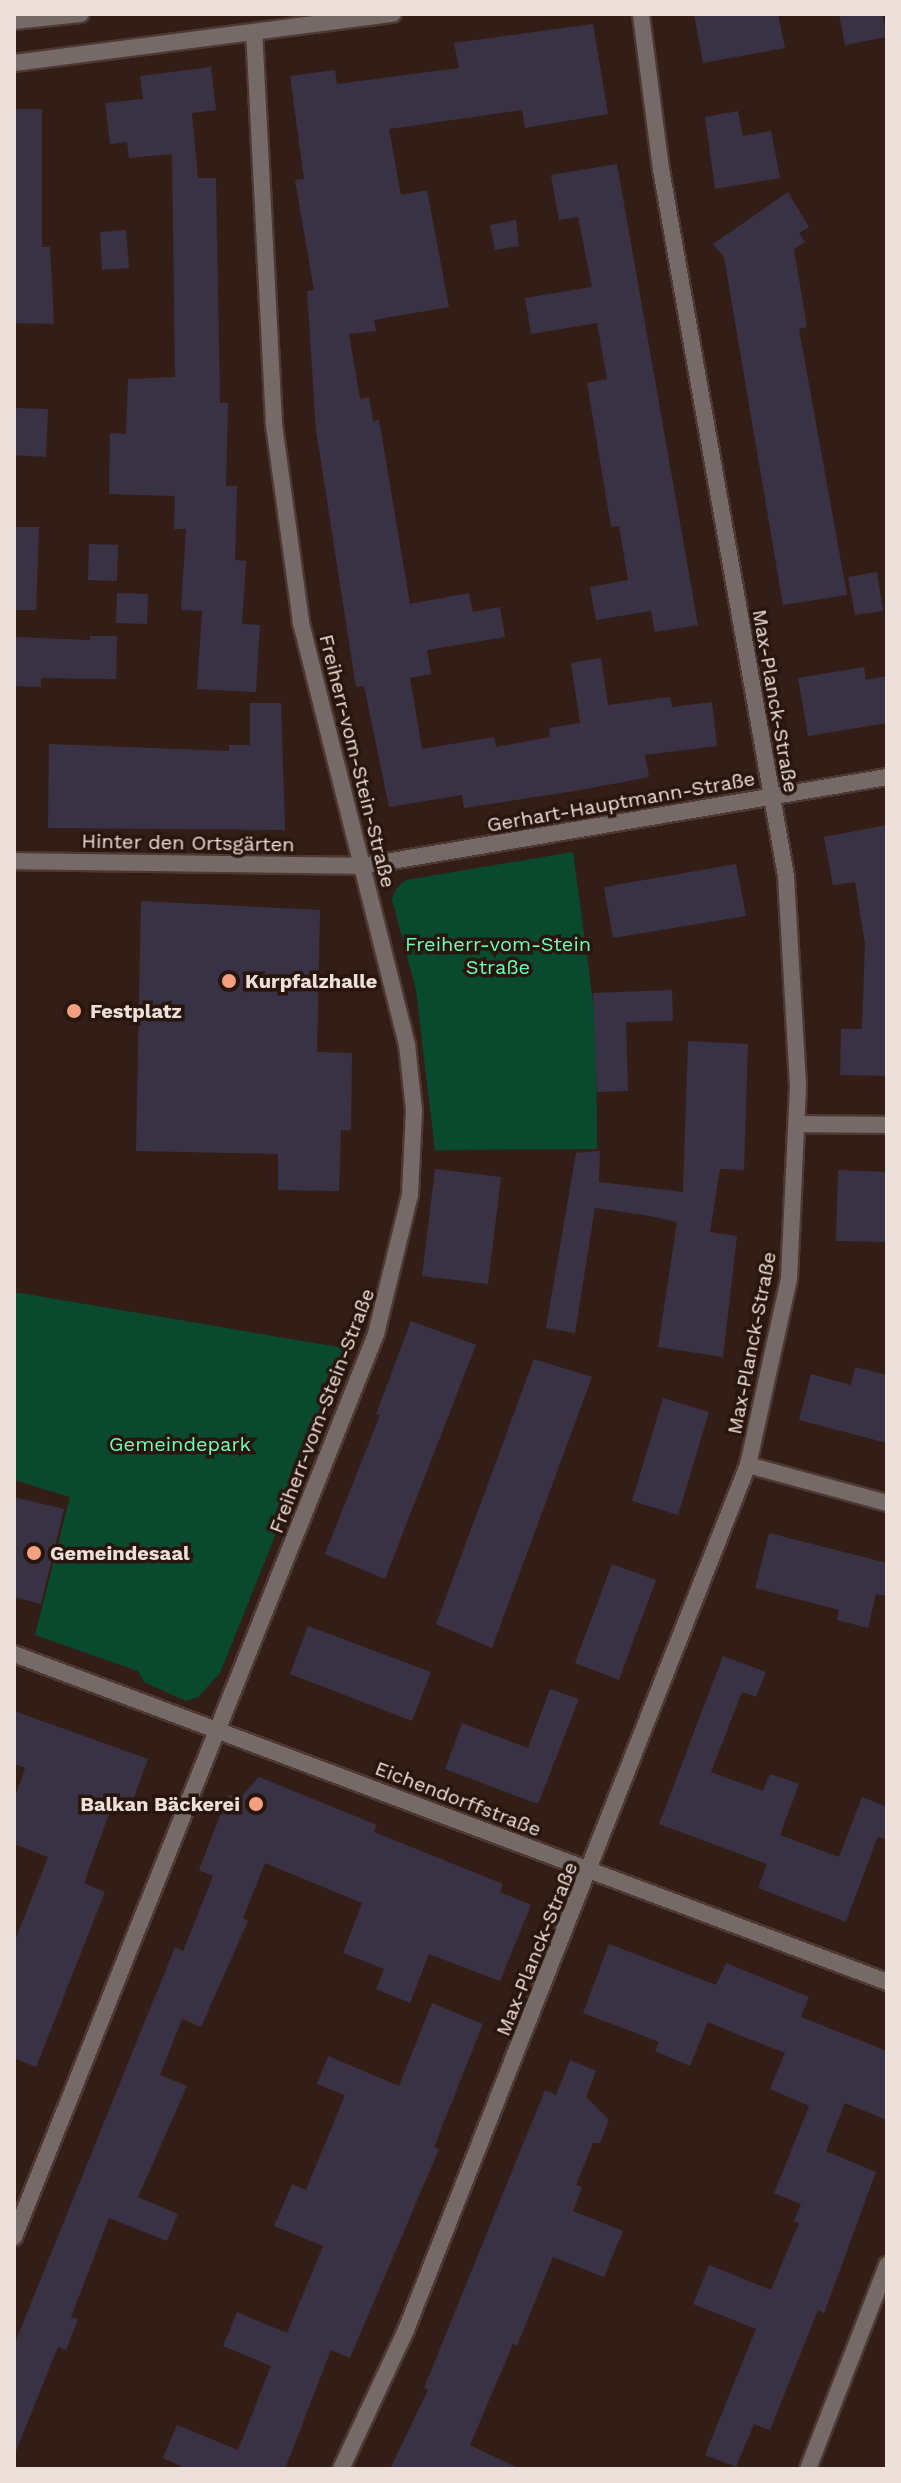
<!DOCTYPE html>
<html>
<head>
<meta charset="utf-8">
<style>
  body { margin:0 }
  #map { position:relative; width:901px; height:2483px; overflow:hidden; background:#331e17; font-family:"Work Sans",sans-serif }
  div>[style] { position:absolute }
  .green>* { inset:0; background:#094a2f }
  .building>* { inset:0; background:#393245 }
  .roads { filter:drop-shadow(2px 0 #4d3932) drop-shadow(-2px 0 #4d3932) drop-shadow(0 2px #4d3932) drop-shadow(0 -2px #4d3932) }
  .minor>* { height:16px; margin:-8px; padding:0 8px; transform-origin:8px; border-radius:8px; background:#766a68 }
  .tertiary>* { height:16px; margin:-8px; padding:0 8px; transform-origin:8px; border-radius:8px; background:#766a68 }
  .dots>* { width:22px; height:22px; translate:-50% -50%; box-sizing:border-box; border:4px solid #28150e; border-radius:50% }
  span { translate:-50% -50%; white-space:nowrap; text-align:center; line-height:1.15; -webkit-text-stroke:7px #28150e; paint-order:stroke }
  .street-label { font-size:20px; color:#eddfda }
  .park-label { font-size:20px; color:#6dfeb9 }
  .poi-label { font-size:20px; color:#eddfda; font-weight:700 }
  .left { translate:0 -50%; text-align:left }
  .right { translate:-100% -50%; text-align:right }
  .frame { position:absolute; inset:0; border:16px solid #eddfda; pointer-events:none }
</style>
</head>
<body>
<div id="map">
  <div class="green">
    <div style="clip-path:polygon(573px 852px,596px 1024px,597px 1149px,435px 1150px,416px 990px,392px 899px,396px 889px,406px 880px)"></div>
    <div style="clip-path:polygon(14px 1292px,350px 1349px,220px 1673px,198px 1697px,186px 1701px,144px 1682px,138px 1671px,35px 1635px,70px 1497px,14px 1480px)"></div>
  </div>
  <div class="building">
    <div style="clip-path:polygon(694px 14px,778px 14px,785px 48px,703px 63px)"></div>
    <div style="clip-path:polygon(839px 14px,882px 14px,887px 37px,845px 45px)"></div>
    <div style="clip-path:polygon(593px 24px,608px 114px,525px 128px,522px 110px,389px 129px,401px 195px,427px 190px,449px 307px,374px 320px,376px 331px,349px 334px,360px 399px,369px 397px,373px 421px,379px 420px,410px 604px,469px 593px,473px 612px,500px 607px,505px 637px,427px 650px,431px 674px,410px 678px,422px 749px,494px 737px,496px 747px,550px 737px,549px 728px,580px 723px,571px 663px,601px 658px,608px 705px,670px 697px,672px 707px,712px 702px,717px 746px,645px 755px,649px 777px,581px 790px,464px 808px,462px 795px,389px 807px,364px 686px,356px 687px,316px 430px,307px 291px,314px 290px,295px 180px,304px 179px,290px 76px,335px 70px,337px 84px,459px 68px,454px 43px)"></div>
    <div style="clip-path:polygon(211px 67px,216px 110px,192px 113px,198px 178px,216px 178px,220px 403px,228px 403px,226px 486px,237px 486px,235px 560px,246px 561px,242px 624px,260px 625px,256px 692px,197px 689px,202px 611px,181px 610px,186px 529px,174px 529px,175px 496px,109px 494px,110px 433px,126px 434px,128px 379px,175px 377px,172px 154px,129px 158px,127px 142px,110px 144px,105px 103px,143px 99px,140px 76px)"></div>
    <div style="clip-path:polygon(14px 109px,42px 109px,42px 247px,50px 247px,54px 324px,14px 323px)"></div>
    <div style="clip-path:polygon(738px 111px,743px 136px,771px 131px,780px 178px,715px 189px,705px 117px)"></div>
    <div style="clip-path:polygon(617px 164px,698px 625px,655px 632px,651px 611px,596px 620px,590px 587px,628px 580px,619px 526px,611px 527px,587px 383px,607px 379px,597px 323px,531px 334px,525px 298px,592px 287px,578px 217px,559px 220px,551px 175px)"></div>
    <div style="clip-path:polygon(788px 192px,809px 227px,799px 233px,805px 242px,794px 249px,807px 327px,799px 329px,847px 595px,783px 605px,724px 257px,713px 244px)"></div>
    <div style="clip-path:polygon(516px 220px,519px 246px,495px 250px,490px 225px)"></div>
    <div style="clip-path:polygon(126px 230px,129px 268px,102px 270px,100px 232px)"></div>
    <div style="clip-path:polygon(14px 408px,48px 409px,46px 457px,14px 455px)"></div>
    <div style="clip-path:polygon(14px 527px,39px 527px,36px 610px,14px 610px)"></div>
    <div style="clip-path:polygon(89px 544px,118px 545px,117px 581px,88px 580px)"></div>
    <div style="clip-path:polygon(877px 572px,883px 611px,855px 615px,848px 577px)"></div>
    <div style="clip-path:polygon(117px 593px,148px 594px,147px 624px,116px 623px)"></div>
    <div style="clip-path:polygon(90px 636px,117px 636px,116px 679px,41px 678px,41px 687px,14px 686px,14px 637px,90px 640px)"></div>
    <div style="clip-path:polygon(864px 667px,866px 680px,887px 676px,887px 723px,808px 736px,798px 678px)"></div>
    <div style="clip-path:polygon(250px 703px,281px 703px,285px 830px,48px 828px,49px 744px,229px 751px,229px 745px,250px 745px)"></div>
    <div style="clip-path:polygon(887px 825px,887px 1076px,840px 1075px,841px 1029px,862px 1029px,865px 944px,855px 882px,833px 885px,824px 837px)"></div>
    <div style="clip-path:polygon(736px 864px,746px 916px,613px 938px,604px 887px)"></div>
    <div style="clip-path:polygon(141px 901px,320px 910px,317px 1052px,352px 1053px,351px 1130px,341px 1130px,339px 1191px,278px 1190px,278px 1154px,136px 1151px)"></div>
    <div style="clip-path:polygon(672px 990px,673px 1021px,626px 1022px,628px 1091px,597px 1092px,593px 993px)"></div>
    <div style="clip-path:polygon(688px 1041px,748px 1044px,744px 1170px,720px 1169px,710px 1232px,737px 1236px,723px 1357px,658px 1347px,677px 1222px,645px 1215px,595px 1208px,575px 1333px,546px 1328px,576px 1153px,600px 1151px,599px 1182px,683px 1192px)"></div>
    <div style="clip-path:polygon(435px 1169px,501px 1177px,488px 1284px,422px 1276px)"></div>
    <div style="clip-path:polygon(838px 1170px,887px 1172px,887px 1242px,836px 1241px)"></div>
    <div style="clip-path:polygon(411px 1321px,476px 1345px,385px 1579px,325px 1554px,380px 1415px,376px 1414px)"></div>
    <div style="clip-path:polygon(534px 1359px,592px 1377px,492px 1648px,436px 1624px)"></div>
    <div style="clip-path:polygon(855px 1367px,887px 1375px,887px 1443px,799px 1420px,811px 1374px,851px 1385px)"></div>
    <div style="clip-path:polygon(663px 1398px,709px 1412px,678px 1515px,632px 1501px)"></div>
    <div style="clip-path:polygon(14px 1497px,64px 1509px,41px 1604px,14px 1597px)"></div>
    <div style="clip-path:polygon(769px 1533px,887px 1563px,887px 1596px,876px 1594px,868px 1628px,837px 1620px,839px 1610px,755px 1588px)"></div>
    <div style="clip-path:polygon(612px 1564px,656px 1580px,619px 1680px,575px 1663px)"></div>
    <div style="clip-path:polygon(308px 1626px,431px 1672px,412px 1721px,290px 1674px)"></div>
    <div style="clip-path:polygon(723px 1656px,766px 1672px,756px 1697px,742px 1692px,711px 1772px,763px 1791px,770px 1774px,799px 1784px,780px 1835px,839px 1857px,862px 1797px,887px 1807px,887px 1840px,878px 1836px,846px 1922px,758px 1888px,767px 1864px,659px 1824px)"></div>
    <div style="clip-path:polygon(550px 1689px,579px 1699px,538px 1804px,445px 1769px,462px 1723px,528px 1748px)"></div>
    <div style="clip-path:polygon(14px 1711px,148px 1759px,131px 1806px,114px 1800px,84px 1883px,105px 1892px,36px 2067px,14px 2058px,14px 1943px,48px 1857px,14px 1844px,14px 1799px,25px 1768px,14px 1764px)"></div>
    <div style="clip-path:polygon(259px 1777px,377px 1825px,374px 1832px,503px 1884px,500px 1892px,531px 1905px,500px 1981px,429px 1954px,410px 2003px,376px 1989px,384px 1969px,343px 1953px,362px 1903px,265px 1863px,243px 1918px,248px 1921px,201px 2027px,182px 2019px,160px 2075px,187px 2086px,138px 2197px,178px 2214px,167px 2241px,109px 2218px,71px 2317px,78px 2319px,66px 2350px,58px 2347px,14px 2456px,14px 2345px,175px 1947px,183px 1951px,213px 1876px,199px 1870px,228px 1795px,242px 1796px)"></div>
    <div style="clip-path:polygon(609px 1944px,716px 1985px,726px 1963px,809px 1997px,801px 2017px,887px 2051px,887px 2120px,845px 2103px,826px 2151px,876px 2172px,824px 2313px,818px 2310px,770px 2430px,754px 2424px,736px 2467px,705px 2455px,756px 2329px,693px 2304px,709px 2265px,771px 2290px,799px 2223px,794px 2221px,801px 2204px,774px 2193px,809px 2106px,770px 2089px,785px 2053px,744px 2037px,708px 2022px,690px 2066px,655px 2051px,659px 2042px,583px 2013px)"></div>
    <div style="clip-path:polygon(432px 2003px,483px 2024px,434px 2147px,439px 2149px,350px 2358px,331px 2350px,285px 2469px,187px 2469px,163px 2458px,177px 2425px,238px 2450px,271px 2366px,223px 2346px,237px 2312px,287px 2333px,323px 2246px,274px 2226px,292px 2184px,306px 2190px,345px 2095px,317px 2084px,328px 2056px,399px 2086px)"></div>
    <div style="clip-path:polygon(570px 2060px,596px 2071px,586px 2097px,609px 2120px,600px 2143px,593px 2143px,576px 2185px,582px 2187px,573px 2211px,623px 2231px,604px 2277px,553px 2257px,517px 2346px,513px 2344px,470px 2445px,520px 2469px,390px 2469px,428px 2390px,424px 2388px,545px 2090px,556px 2095px)"></div>
  </div>
  <div class="roads">
    <div class="minor">
      <div style="left:14px;top:63px;width:382px;rotate:-7.4deg"></div>
      <div style="left:14px;top:861px;width:348px;rotate:0.8deg"></div>
      <div style="left:362px;top:866px;width:532px;rotate:-9.62deg"></div>
      <div style="left:797px;top:1124px;width:90px;rotate:0.6deg"></div>
      <div style="left:748px;top:1465px;width:144px;rotate:15.3deg"></div>
      <div style="left:14px;top:1654px;width:933px;rotate:20.59deg"></div>
      <div style="left:14px;top:2237px;width:973px;rotate:-68.15deg"></div>
      <div style="left:376px;top:1334px;width:143px;rotate:-76.3deg"></div>
      <div style="left:410px;top:1195px;width:85px;rotate:-87.3deg"></div>
      <div style="left:414px;top:1110px;width:65px;rotate:-96.1deg"></div>
      <div style="left:407px;top:1045px;width:436px;rotate:-104.1deg"></div>
      <div style="left:301px;top:622px;width:200px;rotate:-97.8deg"></div>
      <div style="left:274px;top:424px;width:390px;rotate:-92.9deg"></div>
      <div style="left:341px;top:2469px;width:153px;rotate:-64.9deg"></div>
      <div style="left:406px;top:2330px;width:930px;rotate:-68.43deg"></div>
      <div style="left:748px;top:1465px;width:191px;rotate:-77.6deg"></div>
      <div style="left:789px;top:1278px;width:193px;rotate:-87.3deg"></div>
      <div style="left:798px;top:1085px;width:209px;rotate:-93.3deg"></div>
      <div style="left:786px;top:876px;width:718px;rotate:-100.03deg"></div>
      <div style="left:661px;top:169px;width:156px;rotate:-97.4deg"></div>
      <div style="left:808px;top:2469px;width:219px;rotate:-68.8deg"></div>
    </div>
    <div class="tertiary">
      <div style="left:14px;top:21px;width:67px;rotate:-6deg"></div>
    </div>
  </div>
  <div class="dots">
    <div style="left:229px;top:981px;background:#f2a080"></div>
    <div style="left:74px;top:1011px;background:#f2a080"></div>
    <div style="left:34px;top:1553px;background:#f2a080"></div>
    <div style="left:256px;top:1804px;background:#f2a080"></div>
  </div>
  <div class="street-label">
    <span style="left:775px;top:701px;rotate:80deg">Max-Planck-Straße</span>
    <span style="left:357px;top:761px;rotate:76deg">Freiherr-vom-Stein-Straße</span>
    <span style="left:621px;top:802px;rotate:-10deg">Gerhart-Hauptmann-Straße</span>
    <span style="left:188px;top:843px;rotate:1deg">Hinter den Ortsgärten</span>
    <span style="left:752px;top:1343px;rotate:-79deg">Max-Planck-Straße</span>
    <span style="left:322px;top:1411px;rotate:-69deg">Freiherr-vom-Stein-Straße</span>
    <span style="left:458px;top:1799px;rotate:21deg">Eichendorffstraße</span>
    <span style="left:537px;top:1949px;rotate:-68deg">Max-Planck-Straße</span>
  </div>
  <div class="park-label">
    <span style="left:498px;top:956px">Freiherr-vom-Stein<br>Straße</span>
    <span style="left:180px;top:1444px">Gemeindepark</span>
  </div>
  <div class="poi-label">
    <span class="left" style="left:245px;top:981px">Kurpfalzhalle</span>
    <span class="left" style="left:90px;top:1011px">Festplatz</span>
    <span class="left" style="left:50px;top:1553px">Gemeindesaal</span>
    <span class="right" style="left:240px;top:1804px">Balkan Bäckerei</span>
  </div>
  <div class="frame"></div>
</div>
</body>
</html>
